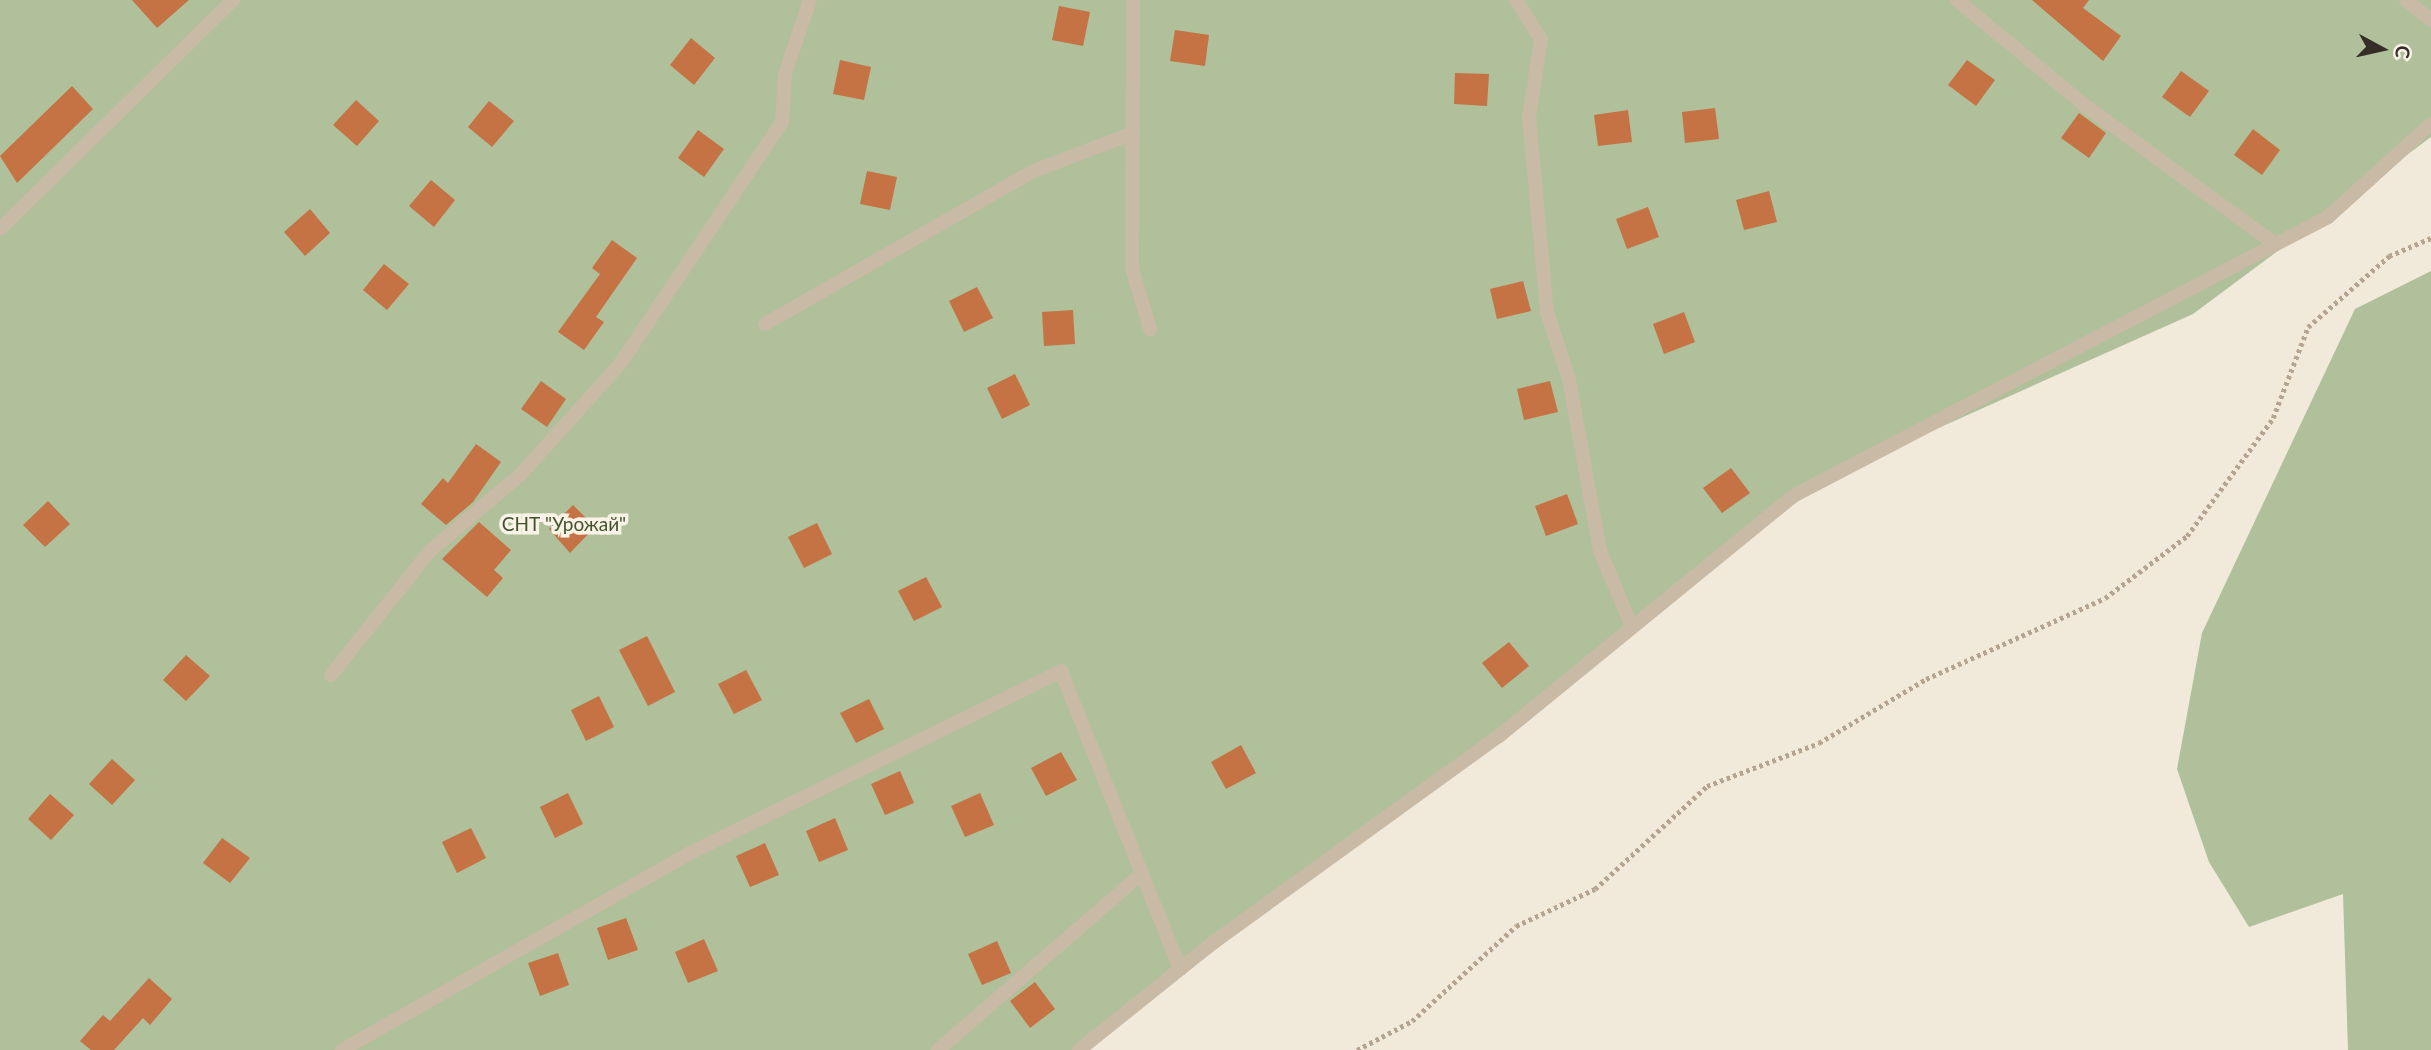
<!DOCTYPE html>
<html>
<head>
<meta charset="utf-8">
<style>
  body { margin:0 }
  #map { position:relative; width:2431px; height:1050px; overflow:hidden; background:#f1e9da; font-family:Lato,sans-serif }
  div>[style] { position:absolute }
  .green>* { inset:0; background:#afc09a }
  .building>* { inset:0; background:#c57244 }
  .path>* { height:4.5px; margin-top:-2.25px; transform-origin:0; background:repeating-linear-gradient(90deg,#b5a490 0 3.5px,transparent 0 7px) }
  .lane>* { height:14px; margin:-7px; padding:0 7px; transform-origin:7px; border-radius:7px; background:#c9baa6 }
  span { translate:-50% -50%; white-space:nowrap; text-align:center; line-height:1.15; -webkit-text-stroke:7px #f9f2e6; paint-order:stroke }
  .park-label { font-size:19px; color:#40532b }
  .north { position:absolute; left:2347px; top:14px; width:70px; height:70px; -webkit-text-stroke:5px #f9f2e6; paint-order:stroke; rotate:98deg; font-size:19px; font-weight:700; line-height:28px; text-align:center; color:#352d27 }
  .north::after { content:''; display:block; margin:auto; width:24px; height:32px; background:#352d27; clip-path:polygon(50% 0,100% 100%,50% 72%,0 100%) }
</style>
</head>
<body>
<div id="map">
  <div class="green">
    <div style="clip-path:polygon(0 0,2431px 0,2431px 137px,2193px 314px,1829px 477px,1085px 1050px,0 1050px)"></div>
    <div style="clip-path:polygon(2431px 271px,2431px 1050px,2348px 1050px,2343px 894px,2249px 927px,2209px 862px,2177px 769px,2202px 633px,2355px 309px)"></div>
  </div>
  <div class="building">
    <div style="clip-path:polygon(132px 0,189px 0,157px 28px)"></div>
    <div style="clip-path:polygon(2032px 0,2089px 0,2083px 8px,2121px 36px,2103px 61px)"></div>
    <div style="clip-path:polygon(1059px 6px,1090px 12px,1083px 46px,1052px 40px)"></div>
    <div style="clip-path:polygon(1175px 30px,1209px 35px,1205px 66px,1170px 61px)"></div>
    <div style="clip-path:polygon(691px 38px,715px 58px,694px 85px,670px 65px)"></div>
    <div style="clip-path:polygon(840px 60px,871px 67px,864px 100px,833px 94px)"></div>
    <div style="clip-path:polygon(1967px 60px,1995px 80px,1976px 106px,1948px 85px)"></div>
    <div style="clip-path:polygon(2181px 71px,2209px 91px,2190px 117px,2162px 97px)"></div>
    <div style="clip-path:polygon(1455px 73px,1489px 74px,1487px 106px,1454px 104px)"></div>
    <div style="clip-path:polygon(72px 86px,93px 109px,17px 183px,0 156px)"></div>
    <div style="clip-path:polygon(356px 100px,379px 121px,357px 146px,333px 125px)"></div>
    <div style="clip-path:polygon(489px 101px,514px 121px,492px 147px,468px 127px)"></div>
    <div style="clip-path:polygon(1715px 108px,1719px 139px,1685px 143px,1682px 112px)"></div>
    <div style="clip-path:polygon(1628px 110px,1632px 142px,1598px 146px,1594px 115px)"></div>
    <div style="clip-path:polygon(2079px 113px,2106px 133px,2089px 158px,2061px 138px)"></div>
    <div style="clip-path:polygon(2253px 129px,2280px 150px,2262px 175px,2234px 155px)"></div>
    <div style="clip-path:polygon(698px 130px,724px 149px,704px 177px,678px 158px)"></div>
    <div style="clip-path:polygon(867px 171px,897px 177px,890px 210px,860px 204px)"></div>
    <div style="clip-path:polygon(431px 180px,455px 200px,434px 227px,409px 206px)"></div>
    <div style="clip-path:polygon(1769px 191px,1777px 222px,1744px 230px,1736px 200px)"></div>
    <div style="clip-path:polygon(1648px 207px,1659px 237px,1627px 249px,1616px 219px)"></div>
    <div style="clip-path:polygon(310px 209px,330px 233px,305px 256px,284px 232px)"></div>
    <div style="clip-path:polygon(612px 240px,637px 258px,596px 317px,604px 322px,584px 350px,558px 332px,600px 274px,592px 268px)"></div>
    <div style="clip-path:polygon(384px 264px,409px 284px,387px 310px,363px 290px)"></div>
    <div style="clip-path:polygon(1523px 281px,1531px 311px,1497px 319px,1490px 289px)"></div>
    <div style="clip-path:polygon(977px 287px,993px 318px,964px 332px,949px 301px)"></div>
    <div style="clip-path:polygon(1073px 310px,1075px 344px,1044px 346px,1042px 312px)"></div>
    <div style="clip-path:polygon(1684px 312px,1695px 342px,1664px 354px,1653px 324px)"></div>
    <div style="clip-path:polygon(1015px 374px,1030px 405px,1002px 419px,987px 388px)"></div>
    <div style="clip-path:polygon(541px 381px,566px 399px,547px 427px,521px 409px)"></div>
    <div style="clip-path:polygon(1550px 381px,1558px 412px,1524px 420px,1517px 389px)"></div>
    <div style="clip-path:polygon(476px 444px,501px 462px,473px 502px,446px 525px,421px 504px,443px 478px,448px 483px)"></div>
    <div style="clip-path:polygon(1731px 468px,1750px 493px,1722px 513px,1703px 488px)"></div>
    <div style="clip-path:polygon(1567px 494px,1578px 524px,1546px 536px,1535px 506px)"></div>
    <div style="clip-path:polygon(48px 501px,70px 524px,45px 547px,23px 525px)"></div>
    <div style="clip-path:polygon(573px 505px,595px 527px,570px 553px,549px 529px)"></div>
    <div style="clip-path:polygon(479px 522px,511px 550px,494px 570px,503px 578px,487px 597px,442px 559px)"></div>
    <div style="clip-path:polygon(817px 523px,832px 554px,804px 568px,788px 537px)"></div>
    <div style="clip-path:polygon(926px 577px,942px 607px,914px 621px,898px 591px)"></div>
    <div style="clip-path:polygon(647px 636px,675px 692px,648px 706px,619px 650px)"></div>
    <div style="clip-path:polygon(1509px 642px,1529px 666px,1502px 688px,1482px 663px)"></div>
    <div style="clip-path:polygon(186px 655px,210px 676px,186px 701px,163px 680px)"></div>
    <div style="clip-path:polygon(746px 670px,762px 700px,734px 714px,718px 684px)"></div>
    <div style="clip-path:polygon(599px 696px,614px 727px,586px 741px,571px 710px)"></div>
    <div style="clip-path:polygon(869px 699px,884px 729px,856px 743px,840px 713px)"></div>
    <div style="clip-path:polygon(1241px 745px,1256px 773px,1226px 789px,1211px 762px)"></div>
    <div style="clip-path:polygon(1061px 752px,1077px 780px,1046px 796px,1031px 768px)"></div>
    <div style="clip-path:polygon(112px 759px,135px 780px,112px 805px,89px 784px)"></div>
    <div style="clip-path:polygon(900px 771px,914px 803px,885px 815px,871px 784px)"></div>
    <div style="clip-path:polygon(568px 793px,583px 824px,555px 838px,540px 807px)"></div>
    <div style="clip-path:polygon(980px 793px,994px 825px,965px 837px,951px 806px)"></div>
    <div style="clip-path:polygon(50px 794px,74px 815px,51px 840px,28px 819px)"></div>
    <div style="clip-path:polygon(835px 818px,848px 850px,819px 862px,806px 831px)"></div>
    <div style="clip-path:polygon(471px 828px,486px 858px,457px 873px,442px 842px)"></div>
    <div style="clip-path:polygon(222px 838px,250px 858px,230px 883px,203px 863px)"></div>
    <div style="clip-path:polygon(765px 843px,779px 875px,750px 887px,736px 856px)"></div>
    <div style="clip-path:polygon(626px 918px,638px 950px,608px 960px,597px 928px)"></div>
    <div style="clip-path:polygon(704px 939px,718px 971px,688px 983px,675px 952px)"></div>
    <div style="clip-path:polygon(997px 941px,1011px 973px,982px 985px,968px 954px)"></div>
    <div style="clip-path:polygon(558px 953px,569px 985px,540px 996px,528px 963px)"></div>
    <div style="clip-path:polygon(149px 978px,172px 999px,150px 1025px,143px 1018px,114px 1050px,91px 1050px,80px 1041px,103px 1015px,110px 1021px)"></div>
    <div style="clip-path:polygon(1035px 982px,1055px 1009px,1030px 1028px,1010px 1001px)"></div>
  </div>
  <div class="path">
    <div style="left:1357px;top:1050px;width:62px;rotate:-27.8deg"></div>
    <div style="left:1412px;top:1021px;width:141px;rotate:-42.4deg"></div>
    <div style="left:1516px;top:926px;width:87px;rotate:-25.1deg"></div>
    <div style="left:1595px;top:889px;width:152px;rotate:-42.6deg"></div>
    <div style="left:1707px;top:786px;width:120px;rotate:-21deg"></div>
    <div style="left:1819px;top:743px;width:125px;rotate:-30.9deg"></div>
    <div style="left:1926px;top:679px;width:196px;rotate:-24.3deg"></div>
    <div style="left:2105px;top:598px;width:103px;rotate:-37.1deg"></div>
    <div style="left:2187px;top:536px;width:146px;rotate:-53.9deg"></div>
    <div style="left:2273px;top:418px;width:97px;rotate:-69deg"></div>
    <div style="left:2308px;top:327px;width:108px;rotate:-41.2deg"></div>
    <div style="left:2389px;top:256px;width:46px;rotate:-23.2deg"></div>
  </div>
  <div class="lane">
    <div style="left:1133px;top:0;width:268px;rotate:90.2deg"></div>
    <div style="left:1132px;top:268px;width:64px;rotate:73.6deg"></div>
    <div style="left:1516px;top:0;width:46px;rotate:57.3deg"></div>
    <div style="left:1541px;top:39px;width:79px;rotate:98.7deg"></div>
    <div style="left:1529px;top:117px;width:196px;rotate:84.7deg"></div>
    <div style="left:1547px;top:312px;width:71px;rotate:71.8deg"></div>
    <div style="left:1569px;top:379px;width:175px;rotate:79.8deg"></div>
    <div style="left:1600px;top:551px;width:82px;rotate:67.2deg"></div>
    <div style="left:1957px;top:0;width:163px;rotate:39.5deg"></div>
    <div style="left:2083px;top:104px;width:238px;rotate:36.1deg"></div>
    <div style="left:2406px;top:0;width:32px;rotate:39deg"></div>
    <div style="left:0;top:229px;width:327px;rotate:-44.5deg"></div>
    <div style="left:765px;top:324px;width:306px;rotate:-29.7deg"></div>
    <div style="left:1031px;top:172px;width:109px;rotate:-20.9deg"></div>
    <div style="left:331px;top:675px;width:159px;rotate:-51.4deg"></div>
    <div style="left:430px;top:551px;width:118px;rotate:-40.2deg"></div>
    <div style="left:520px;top:475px;width:149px;rotate:-48deg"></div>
    <div style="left:620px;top:364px;width:291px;rotate:-56.2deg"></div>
    <div style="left:782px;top:122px;width:48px;rotate:-86.4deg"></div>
    <div style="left:785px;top:74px;width:78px;rotate:-71.3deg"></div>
    <div style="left:342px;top:1050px;width:395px;rotate:-29.5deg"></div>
    <div style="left:686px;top:855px;width:418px;rotate:-26.1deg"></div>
    <div style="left:1061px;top:671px;width:321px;rotate:68.2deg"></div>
    <div style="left:938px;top:1050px;width:270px;rotate:-40.9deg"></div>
    <div style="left:1079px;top:1050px;width:173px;rotate:-38.7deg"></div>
    <div style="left:1214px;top:942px;width:352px;rotate:-35.9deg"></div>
    <div style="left:1499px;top:736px;width:380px;rotate:-39.2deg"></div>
    <div style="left:1793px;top:496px;width:603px;rotate:-27.54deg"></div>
    <div style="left:2328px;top:217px;width:139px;rotate:-42.1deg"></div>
  </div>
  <div class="park-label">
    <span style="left:564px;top:524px">СНТ "Урожай"</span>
  </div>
  <div class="north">С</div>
</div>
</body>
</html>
